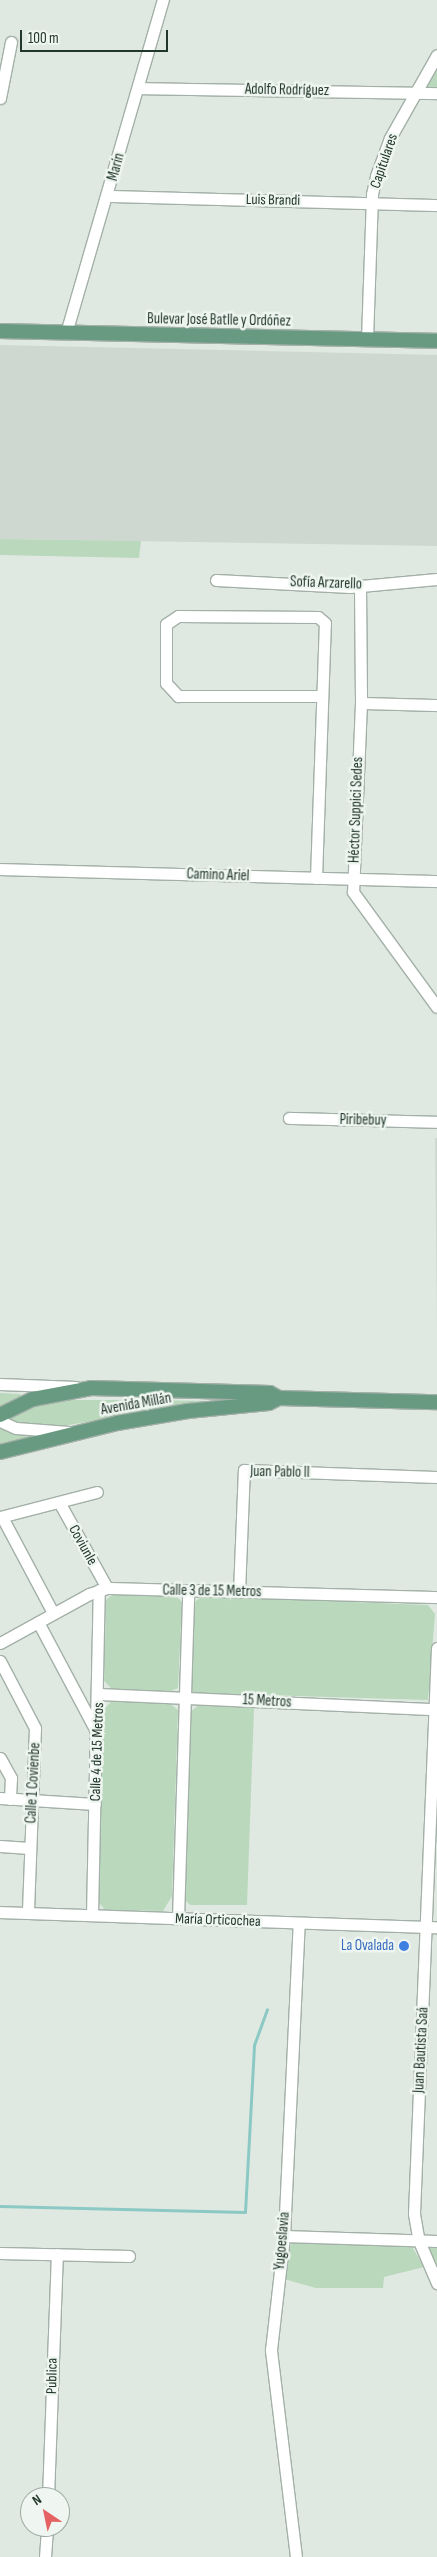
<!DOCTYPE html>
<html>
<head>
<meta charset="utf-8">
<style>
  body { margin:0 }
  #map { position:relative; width:437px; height:2557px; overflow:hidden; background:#dfe9e2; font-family:"Sofia Sans Condensed",sans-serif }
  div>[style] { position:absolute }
  .built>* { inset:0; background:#ced8d1 }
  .green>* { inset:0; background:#bad8bb }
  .stream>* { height:3px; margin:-1.5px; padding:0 1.5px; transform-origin:1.5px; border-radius:1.5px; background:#8cc9c4 }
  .roads { filter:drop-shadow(1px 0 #a3b0a8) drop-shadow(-1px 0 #a3b0a8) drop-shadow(0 1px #a3b0a8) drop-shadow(0 -1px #a3b0a8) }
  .minor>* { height:11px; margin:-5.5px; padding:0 5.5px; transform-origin:5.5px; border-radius:5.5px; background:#fff }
  .major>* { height:14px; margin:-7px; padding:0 7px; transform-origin:7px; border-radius:7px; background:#689a81 }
  .dots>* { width:14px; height:14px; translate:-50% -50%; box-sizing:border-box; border:2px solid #eff6f1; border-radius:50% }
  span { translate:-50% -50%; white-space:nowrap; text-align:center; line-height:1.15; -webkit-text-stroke:5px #eff6f1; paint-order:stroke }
  .street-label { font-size:15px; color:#22372c }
  .shop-label { font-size:15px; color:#366cbe }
  .right { translate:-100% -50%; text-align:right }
  .north { position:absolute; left:20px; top:2487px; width:50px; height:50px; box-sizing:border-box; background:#eff6f1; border:1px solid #9daaa2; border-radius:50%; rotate:326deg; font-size:14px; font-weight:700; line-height:20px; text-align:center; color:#22372c }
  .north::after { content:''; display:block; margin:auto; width:18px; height:22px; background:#e46362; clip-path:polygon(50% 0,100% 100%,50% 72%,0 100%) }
  .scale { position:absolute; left:20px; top:30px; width:148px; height:22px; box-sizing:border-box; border:2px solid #22372c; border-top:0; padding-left:6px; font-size:15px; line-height:18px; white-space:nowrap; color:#22372c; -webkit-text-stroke:4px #eff6f1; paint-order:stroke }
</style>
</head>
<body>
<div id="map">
  <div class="built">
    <div style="clip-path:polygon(0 345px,437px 355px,437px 546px,0 539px)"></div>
    <div style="clip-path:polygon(435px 1138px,437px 1138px,437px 1327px)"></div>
  </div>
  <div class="green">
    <div style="clip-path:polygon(437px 59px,437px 90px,426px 89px,424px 86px)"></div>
    <div style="clip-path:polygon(0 539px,141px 541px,139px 558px,0 555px)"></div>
    <div style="clip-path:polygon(0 1393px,20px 1394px,22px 1399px,0 1410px)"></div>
    <div style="clip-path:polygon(61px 1400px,128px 1400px,217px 1401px,56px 1427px,23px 1425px,4px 1419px,33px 1406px)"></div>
    <div style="clip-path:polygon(0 1427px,13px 1433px,43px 1436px,0 1447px)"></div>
    <div style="clip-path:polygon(114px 1593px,174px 1594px,182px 1602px,178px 1688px,169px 1692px,113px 1690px,104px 1681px,106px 1600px)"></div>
    <div style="clip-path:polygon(202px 1596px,428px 1605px,435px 1614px,428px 1700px,194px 1693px,190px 1689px,191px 1605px)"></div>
    <div style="clip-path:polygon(113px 1700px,169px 1703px,178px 1710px,172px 1896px,163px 1911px,105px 1910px,98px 1901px,102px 1711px)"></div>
    <div style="clip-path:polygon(199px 1705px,254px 1708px,247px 1905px,190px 1905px,185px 1900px,190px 1712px)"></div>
    <div style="clip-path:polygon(294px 2241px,411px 2245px,424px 2267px,384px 2277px,383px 2288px,316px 2288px,284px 2279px,289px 2248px)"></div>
    <div style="clip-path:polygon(430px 2244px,437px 2244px,437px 2274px,427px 2246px)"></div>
  </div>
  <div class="stream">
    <div style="left:0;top:2206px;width:245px;rotate:1.4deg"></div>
    <div style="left:245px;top:2212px;width:167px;rotate:-86.9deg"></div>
    <div style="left:254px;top:2045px;width:38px;rotate:-70deg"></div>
  </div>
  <div class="roads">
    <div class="minor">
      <div style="left:138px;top:88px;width:299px;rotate:1deg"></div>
      <div style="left:0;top:98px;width:57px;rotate:-78.9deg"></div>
      <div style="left:108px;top:196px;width:329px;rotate:1.6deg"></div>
      <div style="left:66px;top:333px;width:347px;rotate:-73.8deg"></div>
      <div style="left:367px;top:339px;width:145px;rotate:-88deg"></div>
      <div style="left:372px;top:194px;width:18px;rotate:-77deg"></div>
      <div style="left:376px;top:176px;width:40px;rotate:-69.8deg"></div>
      <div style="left:390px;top:138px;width:95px;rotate:-60.5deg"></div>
      <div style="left:216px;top:580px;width:134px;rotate:3deg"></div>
      <div style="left:350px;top:587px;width:87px;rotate:-5.3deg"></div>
      <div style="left:360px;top:585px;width:118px;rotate:89.5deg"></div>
      <div style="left:361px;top:703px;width:189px;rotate:92.4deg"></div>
      <div style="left:353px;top:892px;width:142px;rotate:53.9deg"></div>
      <div style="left:361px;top:703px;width:76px;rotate:1.5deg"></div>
      <div style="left:0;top:869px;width:437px;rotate:1.6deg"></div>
      <div style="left:316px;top:878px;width:255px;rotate:-88deg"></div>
      <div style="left:325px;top:623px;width:9px;rotate:-139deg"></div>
      <div style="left:318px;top:617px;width:140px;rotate:-179.6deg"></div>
      <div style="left:178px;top:616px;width:14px;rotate:146deg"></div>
      <div style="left:166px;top:624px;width:59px;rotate:90deg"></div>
      <div style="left:166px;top:683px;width:18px;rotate:47deg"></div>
      <div style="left:178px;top:696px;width:144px"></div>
      <div style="left:289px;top:1118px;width:148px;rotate:1.5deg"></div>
      <div style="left:0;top:1384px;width:76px;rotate:2.3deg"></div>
      <div style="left:0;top:1421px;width:17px;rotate:24deg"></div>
      <div style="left:16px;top:1428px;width:53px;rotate:4.3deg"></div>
      <div style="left:59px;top:1502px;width:98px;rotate:60.8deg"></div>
      <div style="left:0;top:1517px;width:100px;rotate:-14.5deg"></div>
      <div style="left:2px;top:1517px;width:109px;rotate:62deg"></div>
      <div style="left:239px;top:1592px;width:122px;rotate:-87.7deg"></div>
      <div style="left:244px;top:1470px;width:193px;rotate:2.1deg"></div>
      <div style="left:38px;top:1622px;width:126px;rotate:62deg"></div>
      <div style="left:0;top:1643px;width:102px;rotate:-28.8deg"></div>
      <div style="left:89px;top:1594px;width:19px;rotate:-18deg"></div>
      <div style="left:107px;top:1588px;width:330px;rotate:1.6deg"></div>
      <div style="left:437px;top:1648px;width:566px;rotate:92.33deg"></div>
      <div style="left:414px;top:2214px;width:27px;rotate:80deg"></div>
      <div style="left:419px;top:2241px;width:46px;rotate:66.8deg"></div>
      <div style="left:0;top:1661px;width:76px;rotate:62.4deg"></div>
      <div style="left:35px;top:1728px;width:185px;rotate:92.2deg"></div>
      <div style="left:99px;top:1694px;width:336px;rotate:2.6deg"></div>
      <div style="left:0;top:1758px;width:23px;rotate:61deg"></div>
      <div style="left:11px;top:1778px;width:21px;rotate:93deg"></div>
      <div style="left:0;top:1798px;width:95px;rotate:3.6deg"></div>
      <div style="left:0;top:1846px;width:29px;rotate:4deg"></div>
      <div style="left:0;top:1912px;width:437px;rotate:2deg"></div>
      <div style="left:92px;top:1914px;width:324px;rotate:-88.8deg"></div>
      <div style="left:178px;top:1918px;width:327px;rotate:-88.2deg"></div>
      <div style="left:284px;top:2236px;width:153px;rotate:1.9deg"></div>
      <div style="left:0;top:2253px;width:129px;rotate:1.3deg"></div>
      <div style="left:48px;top:2497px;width:243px;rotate:-87.9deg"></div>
      <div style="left:45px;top:2557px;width:30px;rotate:-86deg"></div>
      <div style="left:296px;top:2557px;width:209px;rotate:-96.9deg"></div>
      <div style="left:271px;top:2350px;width:115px;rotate:-83.5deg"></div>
      <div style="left:284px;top:2236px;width:313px;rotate:-87.3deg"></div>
    </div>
    <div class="major">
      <div style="left:0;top:331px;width:437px;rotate:1.3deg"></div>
      <div style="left:0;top:1415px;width:37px;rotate:-26deg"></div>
      <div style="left:33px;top:1399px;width:59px;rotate:-10.7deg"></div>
      <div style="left:91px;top:1388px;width:179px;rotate:1.6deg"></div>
      <div style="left:270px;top:1393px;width:10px;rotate:29deg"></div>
      <div style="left:0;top:1452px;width:121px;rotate:-13.9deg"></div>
      <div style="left:117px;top:1423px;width:72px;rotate:-9.6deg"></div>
      <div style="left:188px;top:1411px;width:81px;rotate:-5.6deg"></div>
      <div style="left:269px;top:1403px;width:11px;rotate:-27deg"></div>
      <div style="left:279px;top:1398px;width:158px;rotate:1.5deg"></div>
    </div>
  </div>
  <div class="dots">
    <div style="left:404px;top:1946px;background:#3f7fe0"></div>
  </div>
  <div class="street-label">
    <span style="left:287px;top:90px;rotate:1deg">Adolfo Rodríguez</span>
    <span style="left:384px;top:161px;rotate:-71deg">Capitulares</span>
    <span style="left:116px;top:167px;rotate:-75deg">Marín</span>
    <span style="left:273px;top:200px;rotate:1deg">Luis Brandi</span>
    <span style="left:219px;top:320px;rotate:1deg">Bulevar José Batlle y Ordóñez</span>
    <span style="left:326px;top:583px;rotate:2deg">Sofía Arzarello</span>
    <span style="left:356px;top:810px;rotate:-88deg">Héctor Suppici Sedes</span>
    <span style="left:218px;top:875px;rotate:2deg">Camino Ariel</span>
    <span style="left:363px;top:1120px;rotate:1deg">Piribebuy</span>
    <span style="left:136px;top:1404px;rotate:-10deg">Avenida Millán</span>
    <span style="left:280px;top:1472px;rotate:1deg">Juan Pablo II</span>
    <span style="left:83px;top:1545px;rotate:61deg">Coviunle</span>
    <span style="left:212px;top:1591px;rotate:1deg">Calle 3 de 15 Metros</span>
    <span style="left:267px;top:1701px;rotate:3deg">15 Metros</span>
    <span style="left:97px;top:1752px;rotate:-88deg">Calle 4 de 15 Metros</span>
    <span style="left:33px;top:1783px;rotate:-87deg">Calle 1 Covienbe</span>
    <span style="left:218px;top:1920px;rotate:2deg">María Orticochea</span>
    <span style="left:421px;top:2050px;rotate:-87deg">Juan Bautista Saá</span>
    <span style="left:282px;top:2241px;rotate:-85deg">Yugoeslavia</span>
    <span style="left:52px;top:2376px;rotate:-89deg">Publica</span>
  </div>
  <div class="shop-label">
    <span class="right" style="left:394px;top:1946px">La Ovalada</span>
  </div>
  <div class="north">N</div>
  <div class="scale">100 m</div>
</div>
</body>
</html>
